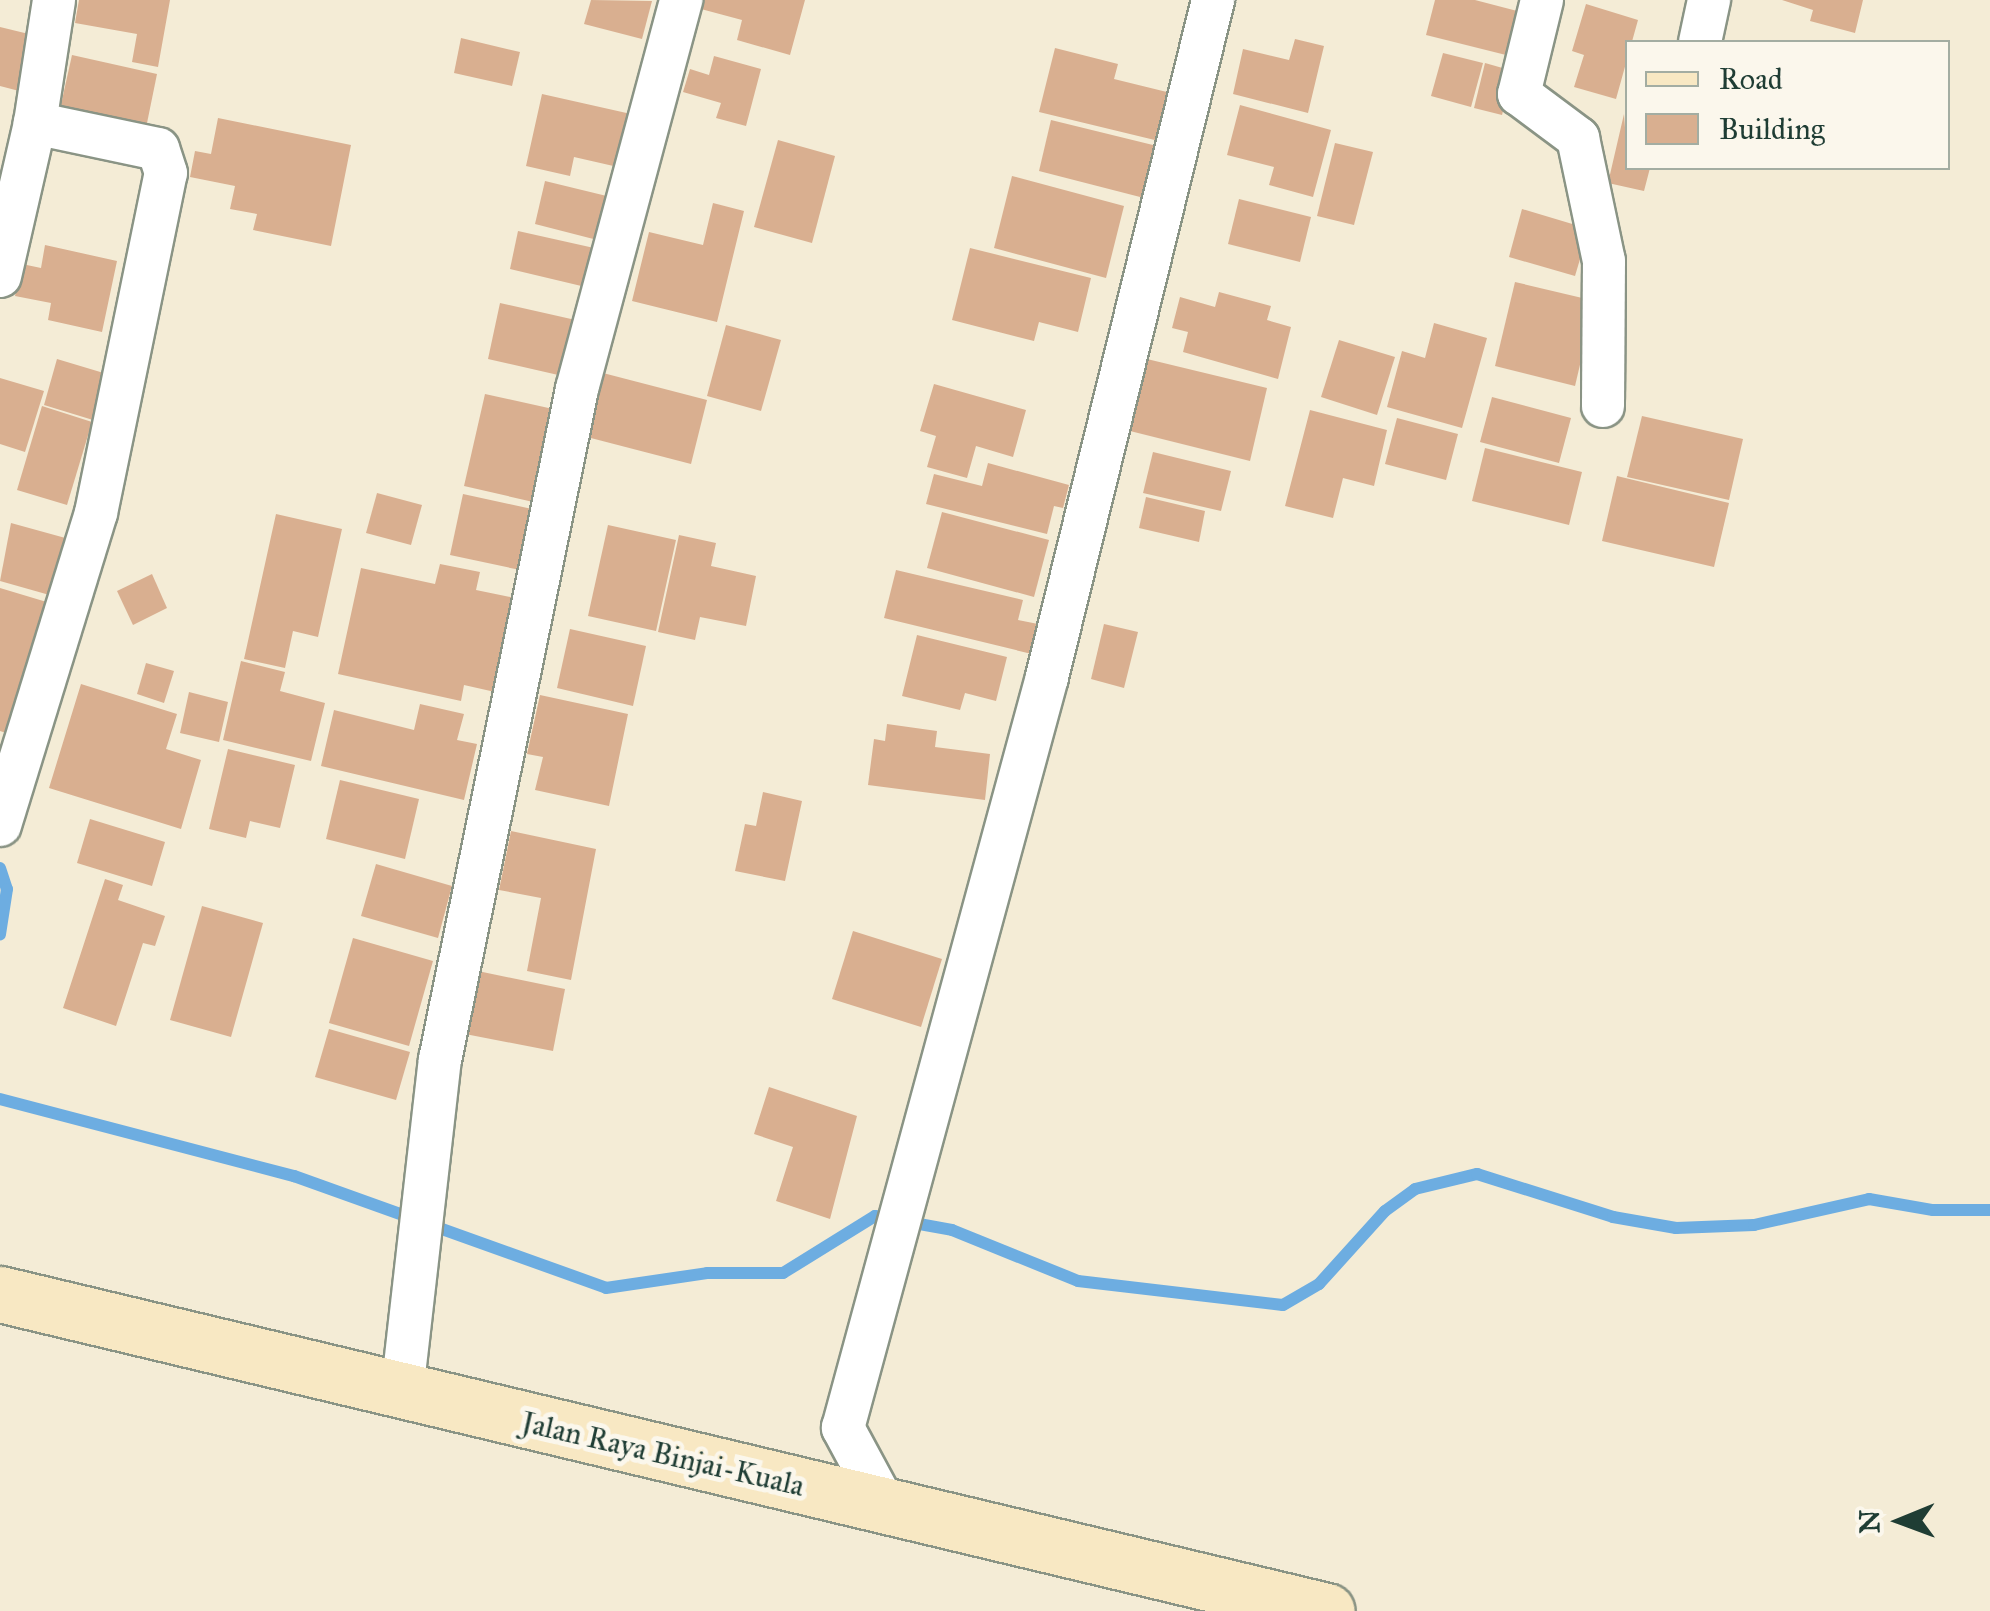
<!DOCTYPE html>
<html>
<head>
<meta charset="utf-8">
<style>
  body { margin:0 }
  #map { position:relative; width:1990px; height:1611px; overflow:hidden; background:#f4ecd6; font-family:"IM FELL Great Primer",serif }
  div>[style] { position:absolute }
  .stream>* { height:12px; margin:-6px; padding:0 6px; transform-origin:6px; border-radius:6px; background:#6dade1 }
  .building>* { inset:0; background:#d9af90 }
  .roads { filter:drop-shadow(2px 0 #8a9485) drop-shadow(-2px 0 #8a9485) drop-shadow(0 2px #8a9485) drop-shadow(0 -2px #8a9485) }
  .minor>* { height:42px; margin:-21px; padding:0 21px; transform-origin:21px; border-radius:21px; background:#fff }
  .secondary>* { height:55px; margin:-27.5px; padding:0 27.5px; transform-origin:27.5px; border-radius:27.5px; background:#f8e8c3 }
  span { translate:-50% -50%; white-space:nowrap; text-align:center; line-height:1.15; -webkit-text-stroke:10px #fbf7ec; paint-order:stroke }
  .street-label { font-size:30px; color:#1f3d34 }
  .legend { position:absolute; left:1625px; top:40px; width:325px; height:130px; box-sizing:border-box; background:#fbf7ec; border:2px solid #a3ada2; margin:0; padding:12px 18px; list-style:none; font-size:30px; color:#1f3d34 }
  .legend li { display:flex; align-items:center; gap:20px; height:50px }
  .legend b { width:50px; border:2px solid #a3ada2 }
  .north { position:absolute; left:1850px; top:1471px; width:100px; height:100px; -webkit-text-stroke:8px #fbf7ec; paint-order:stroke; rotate:269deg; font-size:28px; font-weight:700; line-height:40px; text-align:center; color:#1f3d34 }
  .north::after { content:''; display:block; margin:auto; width:35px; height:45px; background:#1f3d34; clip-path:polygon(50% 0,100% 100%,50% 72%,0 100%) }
</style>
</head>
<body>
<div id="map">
  <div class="stream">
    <div style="left:0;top:868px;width:22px;rotate:72deg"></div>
    <div style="left:7px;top:889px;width:46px;rotate:98.8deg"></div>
    <div style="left:0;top:1099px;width:304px;rotate:14.7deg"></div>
    <div style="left:294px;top:1176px;width:331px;rotate:19.7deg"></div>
    <div style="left:606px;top:1288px;width:102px;rotate:-8.4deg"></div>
    <div style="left:707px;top:1273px;width:76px"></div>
    <div style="left:783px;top:1273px;width:108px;rotate:-31.8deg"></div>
    <div style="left:875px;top:1216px;width:78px;rotate:10.3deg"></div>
    <div style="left:952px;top:1230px;width:136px;rotate:22deg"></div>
    <div style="left:1078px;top:1281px;width:206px;rotate:6.7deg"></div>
    <div style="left:1283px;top:1305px;width:42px;rotate:-30.3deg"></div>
    <div style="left:1319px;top:1284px;width:98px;rotate:-47.9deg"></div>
    <div style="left:1385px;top:1211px;width:37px;rotate:-36deg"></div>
    <div style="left:1415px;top:1189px;width:64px;rotate:-13.6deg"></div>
    <div style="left:1477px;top:1174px;width:143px;rotate:17.5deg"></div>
    <div style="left:1613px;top:1217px;width:64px;rotate:9.9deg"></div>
    <div style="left:1676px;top:1228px;width:78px;rotate:-2.2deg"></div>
    <div style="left:1754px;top:1225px;width:118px;rotate:-12.7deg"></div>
    <div style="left:1869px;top:1199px;width:65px;rotate:9.8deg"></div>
    <div style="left:1933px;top:1210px;width:57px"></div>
  </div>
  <div class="building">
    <div style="clip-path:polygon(79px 0,170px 0,158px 67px,132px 62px,137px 34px,75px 23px)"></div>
    <div style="clip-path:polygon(591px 0,652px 1px,642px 39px,584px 24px)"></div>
    <div style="clip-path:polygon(704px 0,805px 0,790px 55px,737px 40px,742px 20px,701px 9px)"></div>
    <div style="clip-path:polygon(1435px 0,1475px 0,1521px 12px,1510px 56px,1426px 35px)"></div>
    <div style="clip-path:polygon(1782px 0,1863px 0,1855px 33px,1810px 21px,1813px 10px)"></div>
    <div style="clip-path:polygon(1586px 4px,1638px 20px,1616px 99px,1574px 87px,1584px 55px,1572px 51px)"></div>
    <div style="clip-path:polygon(0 27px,37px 36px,23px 92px,0 86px)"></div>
    <div style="clip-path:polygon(461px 38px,520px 52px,512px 86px,454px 73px)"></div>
    <div style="clip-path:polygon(1295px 39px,1324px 46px,1308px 113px,1233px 94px,1243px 49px,1289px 60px)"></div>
    <div style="clip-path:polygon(1055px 48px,1118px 64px,1114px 79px,1175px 94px,1163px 142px,1039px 112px)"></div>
    <div style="clip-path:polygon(1443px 53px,1483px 63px,1471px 107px,1431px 96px)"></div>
    <div style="clip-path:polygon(72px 55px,157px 74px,146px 128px,60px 109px)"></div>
    <div style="clip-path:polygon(714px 56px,761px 69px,746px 126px,716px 118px,721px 103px,683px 92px,690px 69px,709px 75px)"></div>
    <div style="clip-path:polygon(1485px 63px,1513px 71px,1502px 115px,1474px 108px)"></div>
    <div style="clip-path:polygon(542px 94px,631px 114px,631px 170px,574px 157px,570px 176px,526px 166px)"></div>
    <div style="clip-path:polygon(1240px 105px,1331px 130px,1313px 197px,1269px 185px,1274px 167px,1227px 155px)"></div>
    <div style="clip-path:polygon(1624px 114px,1628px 168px,1650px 168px,1644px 191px,1608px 183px)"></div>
    <div style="clip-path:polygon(218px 118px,351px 145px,331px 246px,253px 230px,257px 214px,230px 209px,235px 186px,190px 177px,195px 151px,211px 154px)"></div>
    <div style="clip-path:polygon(1051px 120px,1157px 146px,1144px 198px,1039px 171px)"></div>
    <div style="clip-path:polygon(778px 140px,835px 156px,812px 243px,754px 227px)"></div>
    <div style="clip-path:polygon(1335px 143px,1373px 152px,1354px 225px,1317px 216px)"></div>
    <div style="clip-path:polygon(1012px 176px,1124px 206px,1106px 278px,994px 248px)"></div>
    <div style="clip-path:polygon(545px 181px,619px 199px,609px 243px,535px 224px)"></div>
    <div style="clip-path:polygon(1239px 199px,1311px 217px,1300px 262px,1228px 244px)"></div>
    <div style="clip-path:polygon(713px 203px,744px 211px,717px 322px,632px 301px,649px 232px,703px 245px)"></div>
    <div style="clip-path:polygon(1522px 209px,1589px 229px,1575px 276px,1509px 257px)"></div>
    <div style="clip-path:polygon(518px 231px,603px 250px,594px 289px,510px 269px)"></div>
    <div style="clip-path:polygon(45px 245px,117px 261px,102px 332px,48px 320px,51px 303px,15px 296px,22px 264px,41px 268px)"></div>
    <div style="clip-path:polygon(970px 248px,1091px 278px,1078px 332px,1039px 322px,1034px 341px,952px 320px)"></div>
    <div style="clip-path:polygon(1515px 282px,1595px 301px,1575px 386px,1495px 366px)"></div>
    <div style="clip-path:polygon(1219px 292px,1271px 306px,1267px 320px,1291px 327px,1278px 379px,1183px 352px,1188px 332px,1172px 328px,1180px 297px,1215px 307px)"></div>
    <div style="clip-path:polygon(500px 303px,580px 321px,567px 377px,488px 359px)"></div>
    <div style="clip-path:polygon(1434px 323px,1487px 338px,1462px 428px,1387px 407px,1402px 351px,1425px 358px)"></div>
    <div style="clip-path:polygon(726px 325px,781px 340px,761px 411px,707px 396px)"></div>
    <div style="clip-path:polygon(1339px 340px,1395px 357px,1377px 415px,1321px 397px)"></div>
    <div style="clip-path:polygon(57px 359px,107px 374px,93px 420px,44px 405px)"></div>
    <div style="clip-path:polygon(1147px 359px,1267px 388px,1250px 461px,1130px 431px)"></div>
    <div style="clip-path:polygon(603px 373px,707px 400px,691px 464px,587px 437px)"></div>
    <div style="clip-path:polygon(0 378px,44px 391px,25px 452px,0 444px)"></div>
    <div style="clip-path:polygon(934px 384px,1026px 410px,1013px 457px,976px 446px,967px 478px,927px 467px,936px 436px,920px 431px)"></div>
    <div style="clip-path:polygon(485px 394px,562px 411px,542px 504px,464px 486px)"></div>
    <div style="clip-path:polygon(1492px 397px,1571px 418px,1559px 463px,1480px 442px)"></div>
    <div style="clip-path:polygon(42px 406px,92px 422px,67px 505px,17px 490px)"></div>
    <div style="clip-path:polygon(1310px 410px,1387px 430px,1374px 486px,1343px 478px,1333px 518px,1285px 506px)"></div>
    <div style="clip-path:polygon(1642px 416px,1743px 439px,1729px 500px,1627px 477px)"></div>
    <div style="clip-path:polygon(1397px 418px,1458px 434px,1446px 480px,1385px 464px)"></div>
    <div style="clip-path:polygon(1485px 448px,1582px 472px,1569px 525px,1472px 501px)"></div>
    <div style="clip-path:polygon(1153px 452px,1231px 471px,1221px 511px,1143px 493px)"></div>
    <div style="clip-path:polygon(988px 463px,1069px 485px,1063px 508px,1054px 506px,1047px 534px,926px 504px,934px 474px,982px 486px)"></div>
    <div style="clip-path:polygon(1617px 476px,1729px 503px,1714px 567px,1602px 541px)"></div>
    <div style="clip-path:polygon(377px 493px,422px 505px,411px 545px,366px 533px)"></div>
    <div style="clip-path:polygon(463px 494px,532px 509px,520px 570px,450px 555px)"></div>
    <div style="clip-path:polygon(1146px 497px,1205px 511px,1199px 542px,1139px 528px)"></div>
    <div style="clip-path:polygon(942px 512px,1049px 540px,1034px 597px,927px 568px)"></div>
    <div style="clip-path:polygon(276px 514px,342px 529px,318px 637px,293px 631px,285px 668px,244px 659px)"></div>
    <div style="clip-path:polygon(11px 523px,69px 539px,53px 596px,0 581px)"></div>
    <div style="clip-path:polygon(608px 525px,676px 540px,656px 631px,588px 616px)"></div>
    <div style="clip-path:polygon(679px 535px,716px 543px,711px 566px,756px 576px,746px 626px,700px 617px,695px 640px,658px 632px)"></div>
    <div style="clip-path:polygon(440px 564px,480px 572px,476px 590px,515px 598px,495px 692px,464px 685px,461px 701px,338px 674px,361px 568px,435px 584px)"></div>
    <div style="clip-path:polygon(896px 570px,1023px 600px,1018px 620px,1043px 625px,1036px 655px,884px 618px)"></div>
    <div style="clip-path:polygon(152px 574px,167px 608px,133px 625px,117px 591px)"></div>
    <div style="clip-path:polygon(0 588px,50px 603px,12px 735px,0 731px)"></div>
    <div style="clip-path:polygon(1104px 624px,1138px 632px,1124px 688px,1091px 679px)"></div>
    <div style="clip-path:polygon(570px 629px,646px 646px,633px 706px,557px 688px)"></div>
    <div style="clip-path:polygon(917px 635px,1007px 657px,996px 701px,965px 693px,960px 710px,902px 696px)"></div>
    <div style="clip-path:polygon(241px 661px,285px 672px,280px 691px,325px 703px,311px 761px,223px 740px)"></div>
    <div style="clip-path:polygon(146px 663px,174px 671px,164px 703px,137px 694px)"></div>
    <div style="clip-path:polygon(81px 684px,177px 714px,166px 749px,201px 760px,181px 829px,49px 788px)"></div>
    <div style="clip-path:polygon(189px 692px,228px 702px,219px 742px,180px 733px)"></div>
    <div style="clip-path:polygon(540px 695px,628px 714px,609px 806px,535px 790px,543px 757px,527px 754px)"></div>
    <div style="clip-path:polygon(420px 704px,464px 714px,457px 740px,477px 744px,464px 800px,321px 766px,334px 710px,414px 730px)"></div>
    <div style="clip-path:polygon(887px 724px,937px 731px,935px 747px,990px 754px,985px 800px,868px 785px,874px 739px,885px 741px)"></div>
    <div style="clip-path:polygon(228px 749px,295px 765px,280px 828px,250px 821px,246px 838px,209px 829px)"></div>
    <div style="clip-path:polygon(340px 780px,419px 799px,405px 859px,326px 839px)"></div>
    <div style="clip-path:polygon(763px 792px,802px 801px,785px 881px,735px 871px,745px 824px,756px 826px)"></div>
    <div style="clip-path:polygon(90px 819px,165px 842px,152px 886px,77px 863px)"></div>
    <div style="clip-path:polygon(511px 831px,596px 849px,571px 980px,527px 971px,541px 898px,499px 890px)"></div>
    <div style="clip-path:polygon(376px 864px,452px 886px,438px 938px,361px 916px)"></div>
    <div style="clip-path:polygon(105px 879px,123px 885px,118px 900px,165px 916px,155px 946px,143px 943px,116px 1026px,63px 1008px)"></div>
    <div style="clip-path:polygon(202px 906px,263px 923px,231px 1037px,170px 1020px)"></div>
    <div style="clip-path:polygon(853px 931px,942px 959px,921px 1027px,832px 999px)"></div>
    <div style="clip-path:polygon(353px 938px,433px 961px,409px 1046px,329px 1023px)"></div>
    <div style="clip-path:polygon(473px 970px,565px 989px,553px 1051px,460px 1033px)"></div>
    <div style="clip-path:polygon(329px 1029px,410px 1052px,396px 1100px,315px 1077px)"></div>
    <div style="clip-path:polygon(769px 1087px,857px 1116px,830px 1219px,776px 1201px,793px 1147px,754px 1134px)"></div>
  </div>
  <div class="roads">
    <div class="minor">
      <div style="left:1542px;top:0;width:97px;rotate:103.7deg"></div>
      <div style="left:1519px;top:94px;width:74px;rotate:36.7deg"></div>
      <div style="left:1578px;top:138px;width:126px;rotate:78.1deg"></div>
      <div style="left:1604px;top:261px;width:145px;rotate:90.4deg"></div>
      <div style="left:1700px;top:42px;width:43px;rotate:-77.9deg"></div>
      <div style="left:0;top:276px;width:157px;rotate:-77.1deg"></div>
      <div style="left:35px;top:123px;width:124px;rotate:-81.2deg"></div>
      <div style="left:0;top:825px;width:326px;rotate:-72.9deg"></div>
      <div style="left:96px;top:513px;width:347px;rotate:-78.4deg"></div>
      <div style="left:166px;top:173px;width:25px;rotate:-108deg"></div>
      <div style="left:158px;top:149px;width:126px;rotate:-168.1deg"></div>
      <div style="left:402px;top:1392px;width:334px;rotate:-83.5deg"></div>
      <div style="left:440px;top:1060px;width:685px;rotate:-78.46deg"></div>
      <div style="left:577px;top:389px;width:403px;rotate:-75deg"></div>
      <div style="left:885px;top:1506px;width:89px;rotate:-118.3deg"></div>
      <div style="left:843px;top:1428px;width:778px;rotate:-74.8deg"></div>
      <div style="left:1047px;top:677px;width:697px;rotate:-76.22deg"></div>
    </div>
    <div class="secondary">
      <div style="left:0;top:1294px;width:1364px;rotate:13.44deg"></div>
    </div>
  </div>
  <div class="street-label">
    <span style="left:663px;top:1454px;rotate:13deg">Jalan Raya Binjai-Kuala</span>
  </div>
  <ul class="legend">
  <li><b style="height:12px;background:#f8e8c3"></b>Road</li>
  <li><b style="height:28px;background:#d9af90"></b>Building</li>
  </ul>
  <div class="north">N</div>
</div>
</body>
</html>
